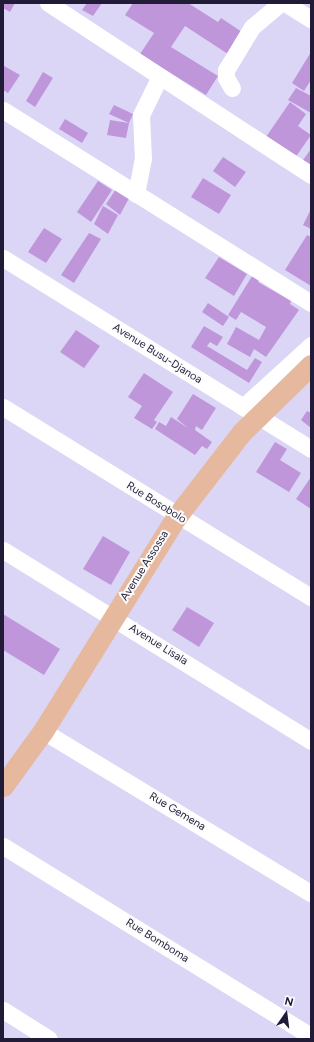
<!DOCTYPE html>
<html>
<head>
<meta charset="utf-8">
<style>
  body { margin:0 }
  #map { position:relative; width:314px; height:1042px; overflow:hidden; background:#dbd6f6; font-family:Figtree,sans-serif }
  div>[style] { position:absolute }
  .building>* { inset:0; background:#c096db }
  .minor>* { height:17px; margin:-8.5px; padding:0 8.5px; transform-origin:8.5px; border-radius:8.5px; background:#fff }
  .major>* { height:21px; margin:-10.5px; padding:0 10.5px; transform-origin:10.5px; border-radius:10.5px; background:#e6b89d }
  span { translate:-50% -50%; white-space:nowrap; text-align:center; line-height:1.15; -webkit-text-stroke:4px #fcfcfc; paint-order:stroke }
  .street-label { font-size:11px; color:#211b38 }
  .frame { position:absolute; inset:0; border:4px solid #211b38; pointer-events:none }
  .north { position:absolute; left:266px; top:994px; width:40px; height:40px; -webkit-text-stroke:3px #fcfcfc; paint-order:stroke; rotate:14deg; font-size:11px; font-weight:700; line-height:16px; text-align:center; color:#211b38 }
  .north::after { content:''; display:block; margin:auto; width:14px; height:18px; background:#211b38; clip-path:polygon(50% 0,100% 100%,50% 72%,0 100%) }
</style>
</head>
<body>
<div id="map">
  <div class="building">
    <div style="clip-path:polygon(3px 3px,15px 3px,10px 12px,3px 8px)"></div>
    <div style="clip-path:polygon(87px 3px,102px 3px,93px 16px,82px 10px)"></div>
    <div style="clip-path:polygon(133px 3px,188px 3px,218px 22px,221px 18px,245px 34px,231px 56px,185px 26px,171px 47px,218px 76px,206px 95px,140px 54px,154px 33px,125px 15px)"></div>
    <div style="clip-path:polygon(311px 52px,311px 80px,304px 91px,292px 83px)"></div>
    <div style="clip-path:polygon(4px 66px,20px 75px,8px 93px,3px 90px)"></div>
    <div style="clip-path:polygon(43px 72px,53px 78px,35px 107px,26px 101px)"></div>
    <div style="clip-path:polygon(296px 88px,311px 96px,311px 113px,288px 100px)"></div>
    <div style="clip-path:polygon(290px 102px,306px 114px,298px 126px,311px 135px,295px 158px,266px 137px)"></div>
    <div style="clip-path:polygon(114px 105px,133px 114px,129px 123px,109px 114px)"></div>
    <div style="clip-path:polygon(65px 119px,88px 133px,82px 143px,59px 129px)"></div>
    <div style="clip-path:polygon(110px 120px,129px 123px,126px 138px,107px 135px)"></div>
    <div style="clip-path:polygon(311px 149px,311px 165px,303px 160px)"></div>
    <div style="clip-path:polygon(223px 157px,246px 172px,235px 187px,213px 171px)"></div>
    <div style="clip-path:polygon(203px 178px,231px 195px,219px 214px,191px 197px)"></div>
    <div style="clip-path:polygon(98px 181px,112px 190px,91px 222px,77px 212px)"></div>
    <div style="clip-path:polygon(116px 189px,129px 198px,120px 215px,106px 204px)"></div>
    <div style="clip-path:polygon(103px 206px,118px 215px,108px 234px,94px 224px)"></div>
    <div style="clip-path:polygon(311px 209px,311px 229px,303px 225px)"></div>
    <div style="clip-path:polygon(44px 228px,62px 239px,46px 263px,28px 252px)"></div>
    <div style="clip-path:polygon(89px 233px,101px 239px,74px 283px,61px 275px)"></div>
    <div style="clip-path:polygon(307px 235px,311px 237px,311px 286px,285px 270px)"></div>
    <div style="clip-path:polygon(219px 257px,247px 274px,234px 296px,205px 278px)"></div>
    <div style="clip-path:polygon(254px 273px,260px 277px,258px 282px,291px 301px,290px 304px,299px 310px,266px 357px,254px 349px,250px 357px,227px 344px,236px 327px,259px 340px,266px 327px,241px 312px,236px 320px,228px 315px)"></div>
    <div style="clip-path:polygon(208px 303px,229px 317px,223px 326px,202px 312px)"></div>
    <div style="clip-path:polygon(204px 326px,223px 337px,217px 346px,210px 342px,207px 346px,247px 370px,255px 358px,262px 362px,249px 383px,191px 347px)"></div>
    <div style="clip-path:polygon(76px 330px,100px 346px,84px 368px,60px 352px)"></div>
    <div style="clip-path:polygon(144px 373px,173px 392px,154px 420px,157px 422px,152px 429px,134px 418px,142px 406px,128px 397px)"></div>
    <div style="clip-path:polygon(193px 394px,216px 408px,202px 430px,196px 426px,195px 430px,212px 442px,207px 449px,202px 446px,195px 455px,155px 429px,159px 422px,166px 426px,171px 417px,188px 428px,177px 419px)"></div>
    <div style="clip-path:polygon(307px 411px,311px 413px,311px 428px,301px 420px)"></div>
    <div style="clip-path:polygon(275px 442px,287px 449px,280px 460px,301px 473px,289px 492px,256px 472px)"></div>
    <div style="clip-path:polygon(311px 477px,311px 509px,296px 499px)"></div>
    <div style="clip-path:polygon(103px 536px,130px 552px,111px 585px,83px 569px)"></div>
    <div style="clip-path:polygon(187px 607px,214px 623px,199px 647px,172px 630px)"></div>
    <div style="clip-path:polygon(3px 614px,60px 649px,44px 675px,3px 650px)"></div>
  </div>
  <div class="minor">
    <div style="left:48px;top:3px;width:314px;rotate:33.2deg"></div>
    <div style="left:285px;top:3px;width:31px;rotate:32deg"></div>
    <div style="left:232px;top:88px;width:12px;rotate:-121deg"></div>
    <div style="left:226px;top:78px;width:8px;rotate:-90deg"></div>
    <div style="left:226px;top:70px;width:50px;rotate:-58.8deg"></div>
    <div style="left:252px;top:27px;width:38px;rotate:-40deg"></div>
    <div style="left:3px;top:110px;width:363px;rotate:32.1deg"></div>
    <div style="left:136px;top:194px;width:36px;rotate:-79deg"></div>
    <div style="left:143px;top:159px;width:44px;rotate:-92.6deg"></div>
    <div style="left:141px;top:115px;width:43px;rotate:-64deg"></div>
    <div style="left:3px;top:258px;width:362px;rotate:31.8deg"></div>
    <div style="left:3px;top:407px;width:362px;rotate:31.7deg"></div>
    <div style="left:243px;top:407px;width:92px;rotate:-42.4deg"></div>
    <div style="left:3px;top:550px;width:362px;rotate:31.8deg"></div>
    <div style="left:43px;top:731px;width:313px;rotate:31.2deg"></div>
    <div style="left:3px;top:846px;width:362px;rotate:31.7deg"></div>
    <div style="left:3px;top:1010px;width:54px;rotate:32.2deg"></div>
  </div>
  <div class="major">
    <div style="left:3px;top:786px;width:68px;rotate:-54deg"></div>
    <div style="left:43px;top:731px;width:253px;rotate:-58.1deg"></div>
    <div style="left:177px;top:516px;width:106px;rotate:-52.3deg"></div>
    <div style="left:242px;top:432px;width:96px;rotate:-44.2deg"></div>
  </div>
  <div class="street-label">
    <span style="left:157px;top:354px;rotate:32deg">Avenue Busu-Djanoa</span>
    <span style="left:156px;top:503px;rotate:32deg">Rue Bosobolo</span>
    <span style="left:145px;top:566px;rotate:-58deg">Avenue Assossa</span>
    <span style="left:158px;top:645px;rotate:32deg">Avenue Lisala</span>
    <span style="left:177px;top:812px;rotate:31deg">Rue Gemena</span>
    <span style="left:157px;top:941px;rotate:32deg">Rue Bomboma</span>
  </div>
  <div class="frame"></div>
  <div class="north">N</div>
</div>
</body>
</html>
